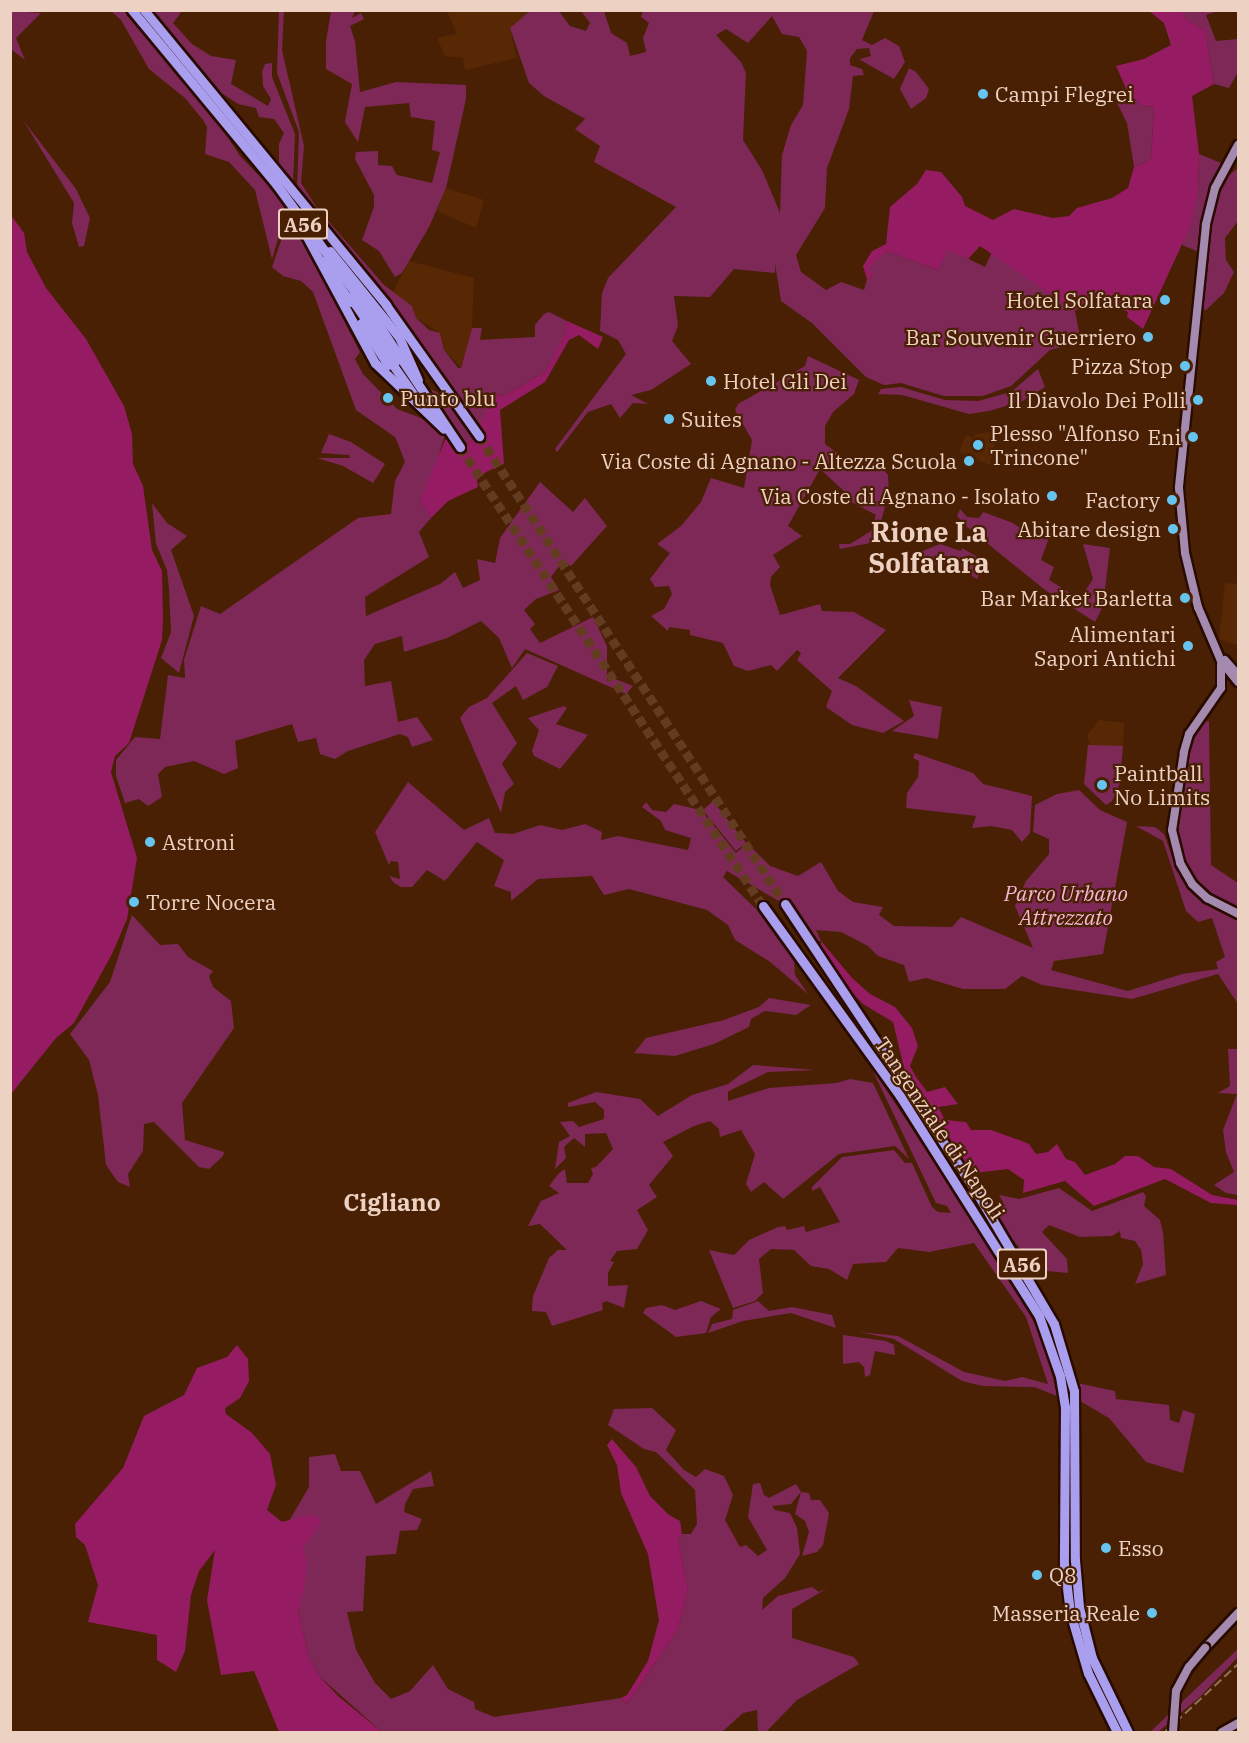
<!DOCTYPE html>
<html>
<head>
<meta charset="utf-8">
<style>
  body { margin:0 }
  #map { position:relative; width:1249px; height:1743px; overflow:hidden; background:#492004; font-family:"IBM Plex Serif",serif }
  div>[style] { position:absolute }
  .built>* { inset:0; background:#582805 }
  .green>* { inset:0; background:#7d2857 }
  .forest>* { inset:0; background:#951c63 }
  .highway-tunnel>* { height:9px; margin-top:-4.5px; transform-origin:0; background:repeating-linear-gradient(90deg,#623b21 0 9px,transparent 0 13.5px) }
  .roads { filter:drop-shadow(2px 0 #290b00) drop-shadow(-2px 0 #290b00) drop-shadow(0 2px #290b00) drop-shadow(0 -2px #290b00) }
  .major>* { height:8px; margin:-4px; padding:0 4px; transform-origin:4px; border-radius:4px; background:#a48aaf }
  .highway>* { height:9px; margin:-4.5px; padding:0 4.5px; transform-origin:4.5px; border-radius:4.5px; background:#aa9eef }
  .rail>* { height:1.5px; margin-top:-0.75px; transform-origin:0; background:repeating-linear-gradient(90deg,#93705a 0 9px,transparent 0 13.5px) }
  .bridges { filter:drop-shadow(2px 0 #290b00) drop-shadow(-2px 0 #290b00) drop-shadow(0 2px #290b00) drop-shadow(0 -2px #290b00) }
  .major-bridge>* { height:8px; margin:-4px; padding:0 4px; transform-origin:4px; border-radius:4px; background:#a48aaf }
  .dots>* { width:16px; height:16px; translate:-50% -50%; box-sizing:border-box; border:3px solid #492004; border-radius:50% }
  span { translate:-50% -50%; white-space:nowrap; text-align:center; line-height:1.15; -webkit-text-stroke:4.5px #492004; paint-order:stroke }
  .shield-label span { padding:2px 4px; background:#492004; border:2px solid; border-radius:4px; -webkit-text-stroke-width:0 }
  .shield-label { font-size:20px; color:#edd1c3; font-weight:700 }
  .poi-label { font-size:21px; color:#edd1c3 }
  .left { translate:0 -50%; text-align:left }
  .right { translate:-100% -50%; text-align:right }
  .park-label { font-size:21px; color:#f4b7d3; font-style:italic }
  .street-label { font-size:21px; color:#edd1c3 }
  .quarter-label { font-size:24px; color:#edd1c3; font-weight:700 }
  .district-label { font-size:27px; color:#edd1c3; font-weight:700 }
  .frame { position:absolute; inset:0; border:12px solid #edd1c3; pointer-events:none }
</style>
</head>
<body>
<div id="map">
  <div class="built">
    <div style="clip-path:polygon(447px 11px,530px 11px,510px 28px,517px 58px,465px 70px,463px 58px,445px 56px,437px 38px,457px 34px)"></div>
    <div style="clip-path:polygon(446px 188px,484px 200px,476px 228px,437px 211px)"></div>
    <div style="clip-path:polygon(409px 261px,474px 278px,472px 328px,461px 368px,444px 350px,440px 333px,416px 318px,412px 306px,393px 292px)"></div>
    <div style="clip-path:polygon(997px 431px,990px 465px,959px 452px,966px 435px,974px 438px,976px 434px)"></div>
    <div style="clip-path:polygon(1225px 583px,1238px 584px,1237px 645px,1219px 639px)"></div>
    <div style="clip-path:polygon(1099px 720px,1124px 723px,1123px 746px,1090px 746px,1087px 735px)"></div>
  </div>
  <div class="green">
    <div style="clip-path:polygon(evenodd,558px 10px,570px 26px,586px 31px,590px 23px,581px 11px,604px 11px,611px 33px,627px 43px,630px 56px,646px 52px,643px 38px,649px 23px,641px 17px,643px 11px,874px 11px,862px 40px,872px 45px,885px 38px,899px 46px,905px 62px,894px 79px,862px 61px,860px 59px,871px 56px,869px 48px,857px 49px,850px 58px,850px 65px,862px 69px,864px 75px,853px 76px,849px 109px,827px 168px,825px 208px,796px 255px,801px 272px,826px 290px,841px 282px,864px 290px,867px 279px,872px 278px,869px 267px,887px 251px,938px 270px,948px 249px,985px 267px,994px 248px,1075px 311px,1081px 342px,1050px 350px,1011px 386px,983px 396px,944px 396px,901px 383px,884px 385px,866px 377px,812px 323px,781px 301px,775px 263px,775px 273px,734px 269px,710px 297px,674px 296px,678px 326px,672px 341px,691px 364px,651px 390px,631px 395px,648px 404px,633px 403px,620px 418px,611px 404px,588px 412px,557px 452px,555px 449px,626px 354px,618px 340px,600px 331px,602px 293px,608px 278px,676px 207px,594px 162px,600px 146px,575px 129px,585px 119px,544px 96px,529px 83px,510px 28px,530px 11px,558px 10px,772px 16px,782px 34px,799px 37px,807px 51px,803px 105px,791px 125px,782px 155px,780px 213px,762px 170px,743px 140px,746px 73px,741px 62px,716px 35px,726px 29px,748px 43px,772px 16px)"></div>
    <div style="clip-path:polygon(10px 11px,41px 13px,16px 38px,25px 60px,11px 49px)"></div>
    <div style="clip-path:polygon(111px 11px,124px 11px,223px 130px,240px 156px,274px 191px,286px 211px,272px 259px,255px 190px,229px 162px,205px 154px,207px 127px,203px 120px,185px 98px,149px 69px,121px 20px)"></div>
    <div style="clip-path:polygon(151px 11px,182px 11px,173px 23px,192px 44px,211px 56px,236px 60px,231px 84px,268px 106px,271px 99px,263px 86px,262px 72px,265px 64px,272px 63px,272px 77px,295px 134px,293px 184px,279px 165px,279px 144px,284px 133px,274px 119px,259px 117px,256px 108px,238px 104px,217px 90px)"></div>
    <div style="clip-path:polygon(279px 11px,284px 11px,282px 50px,304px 146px,301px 183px,317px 208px,384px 285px,412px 306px,416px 318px,429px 330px,440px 333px,444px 350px,458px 368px,461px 368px,472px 328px,482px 328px,480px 340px,535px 337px,535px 325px,544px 314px,549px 312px,567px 321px,565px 335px,545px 372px,503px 396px,493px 394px,480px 433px,429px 355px,297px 188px,299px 132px,277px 73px)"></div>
    <div style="clip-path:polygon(331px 11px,355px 11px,352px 18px,361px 13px,364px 19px,350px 26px,355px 41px,360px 92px,396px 82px,466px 85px,466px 99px,446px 188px,429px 227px,402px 273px,395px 277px,379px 251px,362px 240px,374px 207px,374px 195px,355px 159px,356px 152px,378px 151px,378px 165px,392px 166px,397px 175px,432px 183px,440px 152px,432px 150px,435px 121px,411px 117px,409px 103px,365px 107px,358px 142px,345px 122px,352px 84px,326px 69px,326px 41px)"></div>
    <div style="clip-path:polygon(1183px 11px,1218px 11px,1206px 15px,1216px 41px,1238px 39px,1237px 74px,1229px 88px,1214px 84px,1205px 30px,1186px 19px)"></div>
    <div style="clip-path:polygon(909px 68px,916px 72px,929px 89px,926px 98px,911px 109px,900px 89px)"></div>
    <div style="clip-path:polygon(1128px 93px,1142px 106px,1154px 107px,1151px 159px,1134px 167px,1127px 123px,1117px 103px)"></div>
    <div style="clip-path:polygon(23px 120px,76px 189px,90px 218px,84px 246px,79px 247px,72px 223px,74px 203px)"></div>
    <div style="clip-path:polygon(1199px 154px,1221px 163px,1199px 252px,1182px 245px,1198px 192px)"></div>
    <div style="clip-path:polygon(1238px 168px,1238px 221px,1225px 238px,1226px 260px,1234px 272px,1224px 293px,1206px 310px,1200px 309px,1216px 197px,1223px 180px)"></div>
    <div style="clip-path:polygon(290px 215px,360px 352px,355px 359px,363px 374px,397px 409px,421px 418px,445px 435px,428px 489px,420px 500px,431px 518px,419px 532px,429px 557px,365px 597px,366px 616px,440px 584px,455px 572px,463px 588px,480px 580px,477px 559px,495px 563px,500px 538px,540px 482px,573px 512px,585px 498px,607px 526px,571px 566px,563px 561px,551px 577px,559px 590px,536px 599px,524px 610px,535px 624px,530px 629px,540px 643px,593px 617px,607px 646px,607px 681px,615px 679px,633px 686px,626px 694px,525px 649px,512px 668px,499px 638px,481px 621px,447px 638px,404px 652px,402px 636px,375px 644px,364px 660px,365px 686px,391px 681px,398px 722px,417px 717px,433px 740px,412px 747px,408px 737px,400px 734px,348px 751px,335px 759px,320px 754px,316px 738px,298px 742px,292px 724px,235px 741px,238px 768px,224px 774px,194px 761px,165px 767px,158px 774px,162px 797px,148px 806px,139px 799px,125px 803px,116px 776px,116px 760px,135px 737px,160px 739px,168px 675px,185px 678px,184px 660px,201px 606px,220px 614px,358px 518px,391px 514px,395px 481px,405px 462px,398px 444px,395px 437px,356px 410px,313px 292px,301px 281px,283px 276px,272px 267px)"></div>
    <div style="clip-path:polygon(808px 356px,859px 380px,854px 394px,833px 412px,825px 426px,825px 444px,859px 469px,869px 456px,874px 458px,888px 475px,889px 493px,875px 542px,840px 549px,839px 544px,850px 544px,871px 531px,876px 515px,842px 497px,844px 491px,820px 469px,788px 526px,802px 536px,773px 555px,780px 567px,771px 577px,770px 585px,780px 615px,820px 604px,822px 611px,854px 612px,886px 630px,838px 678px,856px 686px,904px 721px,883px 733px,852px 725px,826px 707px,832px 691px,797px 660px,801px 653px,797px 650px,777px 671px,771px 665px,748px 671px,734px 666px,723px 643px,690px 635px,690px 630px,669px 627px,668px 631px,651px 616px,664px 609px,672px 594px,669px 586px,655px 587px,650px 579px,670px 553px,657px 544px,681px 526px,701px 502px,711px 478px,744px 488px,752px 440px,735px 410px,738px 404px,805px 366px)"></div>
    <div style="clip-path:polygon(1038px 369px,1045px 387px,1021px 402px,989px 411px,969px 414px,902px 395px,878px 394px,881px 389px,901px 387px,945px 400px,978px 401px,1011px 392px)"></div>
    <div style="clip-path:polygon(427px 388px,446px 396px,476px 437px,463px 446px)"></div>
    <div style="clip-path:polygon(329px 434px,351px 442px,385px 464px,373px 483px,343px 466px,317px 458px,350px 458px,349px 455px,321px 453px)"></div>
    <div style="clip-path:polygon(152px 503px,167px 523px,187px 536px,171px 550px,194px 616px,179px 673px,161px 658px,171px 632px,169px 590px,167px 570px,156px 544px)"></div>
    <div style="clip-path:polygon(960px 509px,967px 517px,979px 518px,983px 512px,1013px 523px,1036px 539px,1051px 532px,1041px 560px,1054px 567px,1049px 580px,1080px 599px,1093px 579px,1083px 544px,1110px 548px,1103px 606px,1095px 622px,1045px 590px,966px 526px,957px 516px)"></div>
    <div style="clip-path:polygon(940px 544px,961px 551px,962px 548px,986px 562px,977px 579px,951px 563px,928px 567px,920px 552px)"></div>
    <div style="clip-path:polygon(527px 653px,558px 666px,547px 687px,523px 700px,516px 686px,492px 703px,517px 743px,502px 764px,514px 784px,505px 792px,501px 813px,460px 718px,469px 707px,487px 698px)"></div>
    <div style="clip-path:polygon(909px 700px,942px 707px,938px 739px,892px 731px,914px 716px)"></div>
    <div style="clip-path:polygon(564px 706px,567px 708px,556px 724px,588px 735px,560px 769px,534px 756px,532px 751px,539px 730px,528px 718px)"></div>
    <div style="clip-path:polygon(1209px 721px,1211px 865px,1238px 883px,1238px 909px,1208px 893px,1194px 878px,1181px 854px,1177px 836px,1181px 778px,1191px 737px,1198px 723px)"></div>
    <div style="clip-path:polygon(1088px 745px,1123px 746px,1120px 783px,1112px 801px,1106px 805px,1084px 784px)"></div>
    <div style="clip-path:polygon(915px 753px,973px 773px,983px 784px,1032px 796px,1030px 833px,1022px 842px,1012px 830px,991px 826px,972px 828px,976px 816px,906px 808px,907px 793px,918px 777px,919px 761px,913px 758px)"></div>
    <div style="clip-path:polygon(408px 782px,464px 830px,489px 818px,495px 833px,513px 834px,540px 825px,562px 830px,585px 824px,602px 832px,601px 840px,618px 836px,688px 850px,691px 838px,665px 830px,661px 821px,642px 807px,646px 802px,652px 810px,666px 812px,674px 804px,701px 810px,736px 853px,743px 847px,748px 852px,753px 849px,770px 866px,798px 876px,821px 862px,838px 891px,853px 902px,883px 907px,879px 915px,894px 926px,952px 927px,961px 917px,1033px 948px,1015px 906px,1026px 881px,1049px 854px,1049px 839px,1033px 832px,1035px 805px,1057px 794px,1079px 790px,1100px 810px,1127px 822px,1103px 954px,1054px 961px,1051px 970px,1128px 991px,1182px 974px,1218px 969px,1216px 962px,1225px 957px,1212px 918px,1198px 922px,1186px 911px,1163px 841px,1136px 826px,1155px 827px,1164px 834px,1175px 865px,1193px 892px,1238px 920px,1238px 1004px,1218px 974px,1132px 999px,1042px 985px,1022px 976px,1005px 989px,963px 989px,926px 978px,909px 982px,904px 965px,878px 956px,868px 946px,841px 932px,816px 930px,821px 941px,813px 942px,785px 900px,779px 901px,727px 871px,723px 877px,758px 911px,794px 961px,795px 975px,808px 994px,769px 961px,735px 940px,728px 925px,707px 910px,629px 889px,604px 895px,592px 876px,538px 879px,511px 901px,511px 892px,494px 886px,504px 860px,477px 842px,445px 881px,427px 870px,412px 887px,401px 887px,394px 883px,389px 876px,400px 879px,398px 862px,391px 861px,389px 865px,375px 832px)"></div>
    <div style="clip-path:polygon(713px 801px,746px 843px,736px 851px,703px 810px)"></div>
    <div style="clip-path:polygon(132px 915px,160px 945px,178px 944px,188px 957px,213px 971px,209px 976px,213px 987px,231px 1001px,234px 1028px,182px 1103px,185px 1140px,224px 1152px,223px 1156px,209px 1169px,199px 1167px,154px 1122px,144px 1124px,143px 1151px,128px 1174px,130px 1187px,118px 1182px,106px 1165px,98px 1095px,89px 1060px,70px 1034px,110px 982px)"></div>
    <div style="clip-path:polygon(769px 998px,811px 1005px,796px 1015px,765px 1011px,751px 1019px,749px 1027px,714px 1044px,675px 1056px,634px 1053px,646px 1038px,724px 1020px,759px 1007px)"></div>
    <div style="clip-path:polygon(1228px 1049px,1238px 1049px,1238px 1195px,1226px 1193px,1214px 1185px,1234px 1172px,1226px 1152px,1223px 1130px,1237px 1094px,1218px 1093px,1230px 1086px)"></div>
    <div style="clip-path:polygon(753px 1065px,816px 1070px,768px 1072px,733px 1089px,728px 1092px,728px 1101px,769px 1088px,836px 1083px,850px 1079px,873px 1083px,909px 1159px,895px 1146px,839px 1154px,783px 1199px,764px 1182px,751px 1192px,746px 1184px,755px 1154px,741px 1130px,720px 1137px,719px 1129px,710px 1121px,694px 1126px,663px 1142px,673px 1156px,649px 1185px,657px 1197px,637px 1210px,648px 1230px,637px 1249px,617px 1251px,610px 1261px,614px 1262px,608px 1273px,608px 1286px,628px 1285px,624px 1308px,606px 1301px,602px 1303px,603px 1310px,552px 1326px,546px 1312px,532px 1311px,533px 1296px,549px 1258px,558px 1250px,567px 1250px,540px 1224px,528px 1226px,541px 1201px,559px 1193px,549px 1186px,559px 1173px,565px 1169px,567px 1183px,588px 1183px,593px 1174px,591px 1168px,596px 1167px,613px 1149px,606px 1133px,585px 1134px,585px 1147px,574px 1138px,564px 1147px,566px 1158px,555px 1169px,559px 1142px,570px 1136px,560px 1122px,573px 1121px,579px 1127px,604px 1119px,604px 1110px,595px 1102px,568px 1107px,568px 1103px,596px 1092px,640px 1099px,658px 1116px,692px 1095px,728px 1084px)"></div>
    <div style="clip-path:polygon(870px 1065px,1020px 1293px,1046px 1348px,1057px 1396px,1034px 1387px,983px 1386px,962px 1381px,894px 1339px,859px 1332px,898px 1336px,964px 1372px,1005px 1381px,1022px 1377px,1048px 1384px,1026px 1317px,974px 1243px,929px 1252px,898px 1248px,886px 1262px,853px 1264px,847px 1280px,829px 1269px,811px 1266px,794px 1250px,771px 1249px,759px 1259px,763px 1293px,755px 1301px,733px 1308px,709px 1250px,734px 1255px,749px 1240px,778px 1227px,785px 1226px,787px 1230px,804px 1226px,806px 1232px,840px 1222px,820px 1187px,812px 1191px,812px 1187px,842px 1157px,894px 1150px,905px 1163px,912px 1163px,932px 1207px,938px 1212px,951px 1213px,947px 1206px,936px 1203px)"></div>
    <div style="clip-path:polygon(1059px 1188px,1092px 1211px,1143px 1192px,1146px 1196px,1144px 1206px,1160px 1220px,1163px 1232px,1166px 1275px,1135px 1284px,1143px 1264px,1141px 1250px,1135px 1241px,1121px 1238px,1120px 1231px,1112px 1236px,1080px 1237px,1049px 1225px,1042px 1232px,1067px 1259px,1068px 1273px,1037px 1270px,999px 1222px,1003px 1202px,999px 1195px,1019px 1199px)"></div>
    <div style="clip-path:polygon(701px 1301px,721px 1309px,711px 1317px,706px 1333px,676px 1337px,643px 1313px,646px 1308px,662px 1305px,675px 1310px)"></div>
    <div style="clip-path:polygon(758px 1301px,769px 1311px,792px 1307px,832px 1315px,836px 1328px,791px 1313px,743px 1321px,708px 1333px,712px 1324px,732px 1319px,733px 1310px)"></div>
    <div style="clip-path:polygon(843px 1335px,886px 1341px,894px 1345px,895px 1355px,875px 1351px,870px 1375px,865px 1377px,864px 1367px,859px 1362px,843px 1364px)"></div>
    <div style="clip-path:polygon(1077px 1383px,1115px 1391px,1116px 1399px,1169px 1405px,1170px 1420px,1179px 1423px,1183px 1410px,1195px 1414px,1183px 1473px,1146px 1462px,1109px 1418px,1080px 1401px)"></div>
    <div style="clip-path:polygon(652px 1408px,676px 1430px,666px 1450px,684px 1470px,696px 1477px,705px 1469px,724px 1476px,733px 1495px,725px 1520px,740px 1547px,746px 1545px,758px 1556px,767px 1550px,748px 1517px,753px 1484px,760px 1483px,764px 1495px,769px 1498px,796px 1484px,801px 1492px,809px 1493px,811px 1500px,820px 1500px,829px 1513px,823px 1545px,817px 1552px,802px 1556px,809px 1532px,805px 1521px,795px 1514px,801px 1492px,791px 1504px,772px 1506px,775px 1510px,790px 1513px,797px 1528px,800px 1554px,785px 1578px,763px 1598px,762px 1610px,778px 1596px,812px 1587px,819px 1592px,828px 1588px,792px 1609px,792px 1638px,854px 1657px,859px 1664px,797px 1700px,766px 1732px,758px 1732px,757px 1710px,743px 1713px,722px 1732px,382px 1732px,320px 1677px,309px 1657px,298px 1611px,307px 1561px,289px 1521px,309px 1487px,309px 1457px,335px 1454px,341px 1471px,360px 1471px,376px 1504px,431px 1471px,434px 1486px,413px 1489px,405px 1504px,404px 1512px,422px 1519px,417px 1530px,400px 1531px,396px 1554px,366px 1556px,363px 1611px,347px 1612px,356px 1650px,375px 1683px,391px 1699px,410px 1691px,433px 1665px,448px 1689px,474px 1702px,475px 1709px,494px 1717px,621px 1698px,627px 1704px,678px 1629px,688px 1589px,678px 1540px,682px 1534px,691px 1534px,697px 1524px,695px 1490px,656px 1452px,644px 1449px,608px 1425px,614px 1409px)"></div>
    <div style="clip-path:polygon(1238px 1649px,1238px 1657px,1201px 1696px,1158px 1732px,1150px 1732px)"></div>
  </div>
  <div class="forest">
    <div style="clip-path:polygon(1149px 11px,1183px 11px,1186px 19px,1205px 30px,1214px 84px,1192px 96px,1199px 154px,1198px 192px,1189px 229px,1143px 329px,1127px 317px,1128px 312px,1102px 301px,1097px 292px,1075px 311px,980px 246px,968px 259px,948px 250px,938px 270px,887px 251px,870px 267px,872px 278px,867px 279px,863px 266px,872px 251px,886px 244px,890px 207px,917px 184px,926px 170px,941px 172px,962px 197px,965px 206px,993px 220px,1014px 209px,1053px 218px,1069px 216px,1077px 208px,1112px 198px,1128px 188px,1134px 167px,1151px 159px,1154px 107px,1142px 106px,1128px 93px,1116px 66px,1144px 59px,1171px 45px,1164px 23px)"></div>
    <div style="clip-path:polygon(10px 214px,24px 233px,27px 252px,46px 288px,86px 339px,124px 406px,132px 434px,133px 464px,143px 486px,152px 550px,162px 571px,163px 618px,162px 640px,129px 743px,115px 756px,111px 772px,137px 858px,127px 919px,112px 954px,74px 1023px,56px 1038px,11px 1094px)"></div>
    <div style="clip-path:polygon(567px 321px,603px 337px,598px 349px,579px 335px,569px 340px,545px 382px,500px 410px,504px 464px,486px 472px,477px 480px,478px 487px,448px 501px,431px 518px,420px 500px,445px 440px,449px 438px,459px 449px,476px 437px,493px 394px,503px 396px,545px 372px,565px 334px)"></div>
    <div style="clip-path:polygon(821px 941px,852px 978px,870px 994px,895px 1007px,912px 1028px,918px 1046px,910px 1066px,916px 1077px,927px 1092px,945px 1087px,958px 1104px,938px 1107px,945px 1120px,966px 1122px,971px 1130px,991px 1130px,1019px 1140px,1029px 1144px,1036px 1154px,1048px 1152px,1057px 1144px,1066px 1159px,1075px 1162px,1085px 1175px,1115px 1164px,1125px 1156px,1138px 1156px,1154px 1167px,1171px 1169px,1212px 1195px,1238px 1200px,1238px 1205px,1211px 1203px,1165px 1179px,1094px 1206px,1065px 1181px,1023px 1193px,1024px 1180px,1008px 1169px,975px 1173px,952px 1153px,905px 1072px,893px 1022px,863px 1004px,839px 979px,821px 953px)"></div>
    <div style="clip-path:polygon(237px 1345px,248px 1359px,249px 1381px,240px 1398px,225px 1408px,226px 1414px,252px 1433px,270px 1454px,276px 1485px,267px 1510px,282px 1522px,313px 1514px,322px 1521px,303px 1549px,307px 1561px,305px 1586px,298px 1611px,309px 1657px,320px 1677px,338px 1696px,382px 1732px,279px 1732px,254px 1671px,221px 1675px,207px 1600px,215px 1550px,199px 1571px,191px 1595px,185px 1651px,176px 1672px,157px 1660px,157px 1635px,88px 1622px,98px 1585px,85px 1545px,76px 1537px,75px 1524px,123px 1468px,144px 1416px,184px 1395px,197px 1368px,227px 1357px)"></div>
    <div style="clip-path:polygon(612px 1439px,636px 1467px,650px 1496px,669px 1515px,680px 1521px,682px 1534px,678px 1540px,688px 1589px,678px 1629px,627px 1704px,621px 1698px,627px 1695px,648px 1661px,659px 1620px,648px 1554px,621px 1493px,617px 1465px,607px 1445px)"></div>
  </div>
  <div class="highway-tunnel">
    <div style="left:479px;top:436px;width:559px;rotate:56.82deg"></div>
    <div style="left:460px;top:447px;width:550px;rotate:56.57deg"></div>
  </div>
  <div class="roads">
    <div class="major">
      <div style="left:1238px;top:145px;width:49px;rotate:118.1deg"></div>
      <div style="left:1215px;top:188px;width:38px;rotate:104deg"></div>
      <div style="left:1206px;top:225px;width:264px;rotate:95.9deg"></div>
      <div style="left:1179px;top:488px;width:65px;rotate:84.7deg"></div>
      <div style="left:1185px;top:553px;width:56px;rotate:76.5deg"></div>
      <div style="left:1198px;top:607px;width:59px;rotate:66.9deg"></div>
      <div style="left:1221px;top:661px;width:27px;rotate:51deg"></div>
      <div style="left:1225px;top:660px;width:20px;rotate:49deg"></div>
      <div style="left:1221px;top:665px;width:23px;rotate:90deg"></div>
      <div style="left:1221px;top:688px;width:56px;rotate:124.8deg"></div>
      <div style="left:1189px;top:734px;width:19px;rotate:106deg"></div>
      <div style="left:1184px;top:752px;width:79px;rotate:98.7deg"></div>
      <div style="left:1172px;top:830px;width:34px;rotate:76deg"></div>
      <div style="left:1180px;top:863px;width:24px;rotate:60deg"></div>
      <div style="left:1192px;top:884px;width:21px;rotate:43deg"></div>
      <div style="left:1207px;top:898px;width:35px;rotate:27deg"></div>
      <div style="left:1205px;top:1648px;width:48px;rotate:-46.7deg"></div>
      <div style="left:1222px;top:1732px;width:18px;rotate:-29deg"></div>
    </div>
    <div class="highway">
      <div style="left:132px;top:10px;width:226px;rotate:50.4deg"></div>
      <div style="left:276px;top:184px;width:173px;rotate:53.9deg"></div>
      <div style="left:378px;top:324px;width:148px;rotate:56.3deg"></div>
      <div style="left:144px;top:10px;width:382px;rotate:50.6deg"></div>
      <div style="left:386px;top:305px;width:161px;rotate:54.6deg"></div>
      <div style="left:306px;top:235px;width:145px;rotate:61.7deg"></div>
      <div style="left:375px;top:363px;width:95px;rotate:43.7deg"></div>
      <div style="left:330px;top:251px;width:110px;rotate:51.3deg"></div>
      <div style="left:399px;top:337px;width:47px;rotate:66.2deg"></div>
      <div style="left:323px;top:261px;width:49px;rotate:56.6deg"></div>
      <div style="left:350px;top:297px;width:79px;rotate:55.3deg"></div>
      <div style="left:361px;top:323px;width:50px;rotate:57.3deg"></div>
      <div style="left:388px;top:358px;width:52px;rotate:55.1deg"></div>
      <div style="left:785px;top:904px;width:349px;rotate:56.4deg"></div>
      <div style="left:978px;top:1195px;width:150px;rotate:59.5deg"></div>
      <div style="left:1054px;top:1324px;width:70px;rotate:73.4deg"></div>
      <div style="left:1074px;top:1391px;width:169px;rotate:89.7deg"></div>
      <div style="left:1075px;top:1560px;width:47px;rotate:85.1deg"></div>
      <div style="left:1079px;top:1607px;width:53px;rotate:75.7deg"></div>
      <div style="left:1092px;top:1658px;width:82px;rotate:64.1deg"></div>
      <div style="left:763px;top:906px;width:234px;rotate:54.2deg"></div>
      <div style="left:900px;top:1096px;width:260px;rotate:57.7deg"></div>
      <div style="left:1039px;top:1316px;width:64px;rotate:70.7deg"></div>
      <div style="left:1060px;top:1376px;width:31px;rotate:81deg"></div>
      <div style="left:1065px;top:1407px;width:157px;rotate:90.4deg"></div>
      <div style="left:1064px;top:1564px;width:48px;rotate:82.9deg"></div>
      <div style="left:1070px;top:1612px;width:64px;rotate:73.6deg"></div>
      <div style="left:1088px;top:1673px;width:66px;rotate:63.8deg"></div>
    </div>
  </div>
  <div class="rail">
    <div style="left:1165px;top:1732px;width:100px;rotate:-43deg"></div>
  </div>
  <div class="bridges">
    <div class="major-bridge">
      <div style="left:1173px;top:1732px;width:41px;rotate:-85.8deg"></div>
      <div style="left:1176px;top:1691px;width:27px;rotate:-62deg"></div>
      <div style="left:1189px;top:1667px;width:25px;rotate:-50deg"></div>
    </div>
  </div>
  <div class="dots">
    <div style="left:983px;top:94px;background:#66c4ef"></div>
    <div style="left:1165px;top:300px;background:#66c4ef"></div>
    <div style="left:1148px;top:337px;background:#66c4ef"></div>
    <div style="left:1185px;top:366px;background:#66c4ef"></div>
    <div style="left:711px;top:381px;background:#66c4ef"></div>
    <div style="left:388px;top:398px;background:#66c4ef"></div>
    <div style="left:1198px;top:400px;background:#66c4ef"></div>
    <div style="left:669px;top:419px;background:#66c4ef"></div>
    <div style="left:1193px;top:437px;background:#66c4ef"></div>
    <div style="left:978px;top:445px;background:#66c4ef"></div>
    <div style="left:969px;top:461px;background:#66c4ef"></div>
    <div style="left:1052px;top:496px;background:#66c4ef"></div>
    <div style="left:1172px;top:500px;background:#66c4ef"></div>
    <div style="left:1173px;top:529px;background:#66c4ef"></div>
    <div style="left:1185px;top:598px;background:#66c4ef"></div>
    <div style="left:1188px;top:646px;background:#66c4ef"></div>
    <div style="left:1102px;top:785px;background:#66c4ef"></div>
    <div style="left:150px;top:842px;background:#66c4ef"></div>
    <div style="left:134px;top:902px;background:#66c4ef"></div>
    <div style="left:1106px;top:1548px;background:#66c4ef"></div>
    <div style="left:1037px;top:1575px;background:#66c4ef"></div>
    <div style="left:1152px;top:1613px;background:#66c4ef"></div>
  </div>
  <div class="shield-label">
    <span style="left:303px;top:224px">A56</span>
    <span style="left:1022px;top:1264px">A56</span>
  </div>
  <div class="poi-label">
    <span class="left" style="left:995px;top:94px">Campi Flegrei</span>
    <span class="right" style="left:1153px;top:300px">Hotel Solfatara</span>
    <span class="right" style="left:1136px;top:337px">Bar Souvenir Guerriero</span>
    <span class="right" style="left:1173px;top:366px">Pizza Stop</span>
    <span class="left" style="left:723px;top:381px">Hotel Gli Dei</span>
    <span class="left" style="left:400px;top:398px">Punto blu</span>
    <span class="right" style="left:1186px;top:400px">Il Diavolo Dei Polli</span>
    <span class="left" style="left:681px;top:419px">Suites</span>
    <span class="left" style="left:990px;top:445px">Plesso "Alfonso<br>Trincone"</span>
    <span class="right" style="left:1181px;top:437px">Eni</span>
    <span class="right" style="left:957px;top:461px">Via Coste di Agnano - Altezza Scuola</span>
    <span class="right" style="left:1040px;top:496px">Via Coste di Agnano - Isolato</span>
    <span class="right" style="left:1160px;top:500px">Factory</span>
    <span class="right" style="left:1161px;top:529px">Abitare design</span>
    <span class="right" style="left:1173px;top:598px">Bar Market Barletta</span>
    <span class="right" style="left:1176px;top:646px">Alimentari<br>Sapori Antichi</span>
    <span class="left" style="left:1114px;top:785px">Paintball<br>No Limits</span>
    <span class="left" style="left:162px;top:842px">Astroni</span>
    <span class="left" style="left:146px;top:902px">Torre Nocera</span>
    <span class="left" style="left:1118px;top:1548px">Esso</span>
    <span class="left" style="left:1049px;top:1575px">Q8</span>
    <span class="right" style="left:1140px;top:1613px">Masseria Reale</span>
  </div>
  <div class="park-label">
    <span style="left:1066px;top:905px">Parco Urbano<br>Attrezzato</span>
  </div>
  <div class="street-label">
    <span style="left:940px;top:1128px;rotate:56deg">Tangenziale di Napoli</span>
  </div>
  <div class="quarter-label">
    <span style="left:392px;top:1203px">Cigliano</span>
  </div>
  <div class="district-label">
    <span style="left:929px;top:547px">Rione La<br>Solfatara</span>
  </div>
  <div class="frame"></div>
</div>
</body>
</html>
